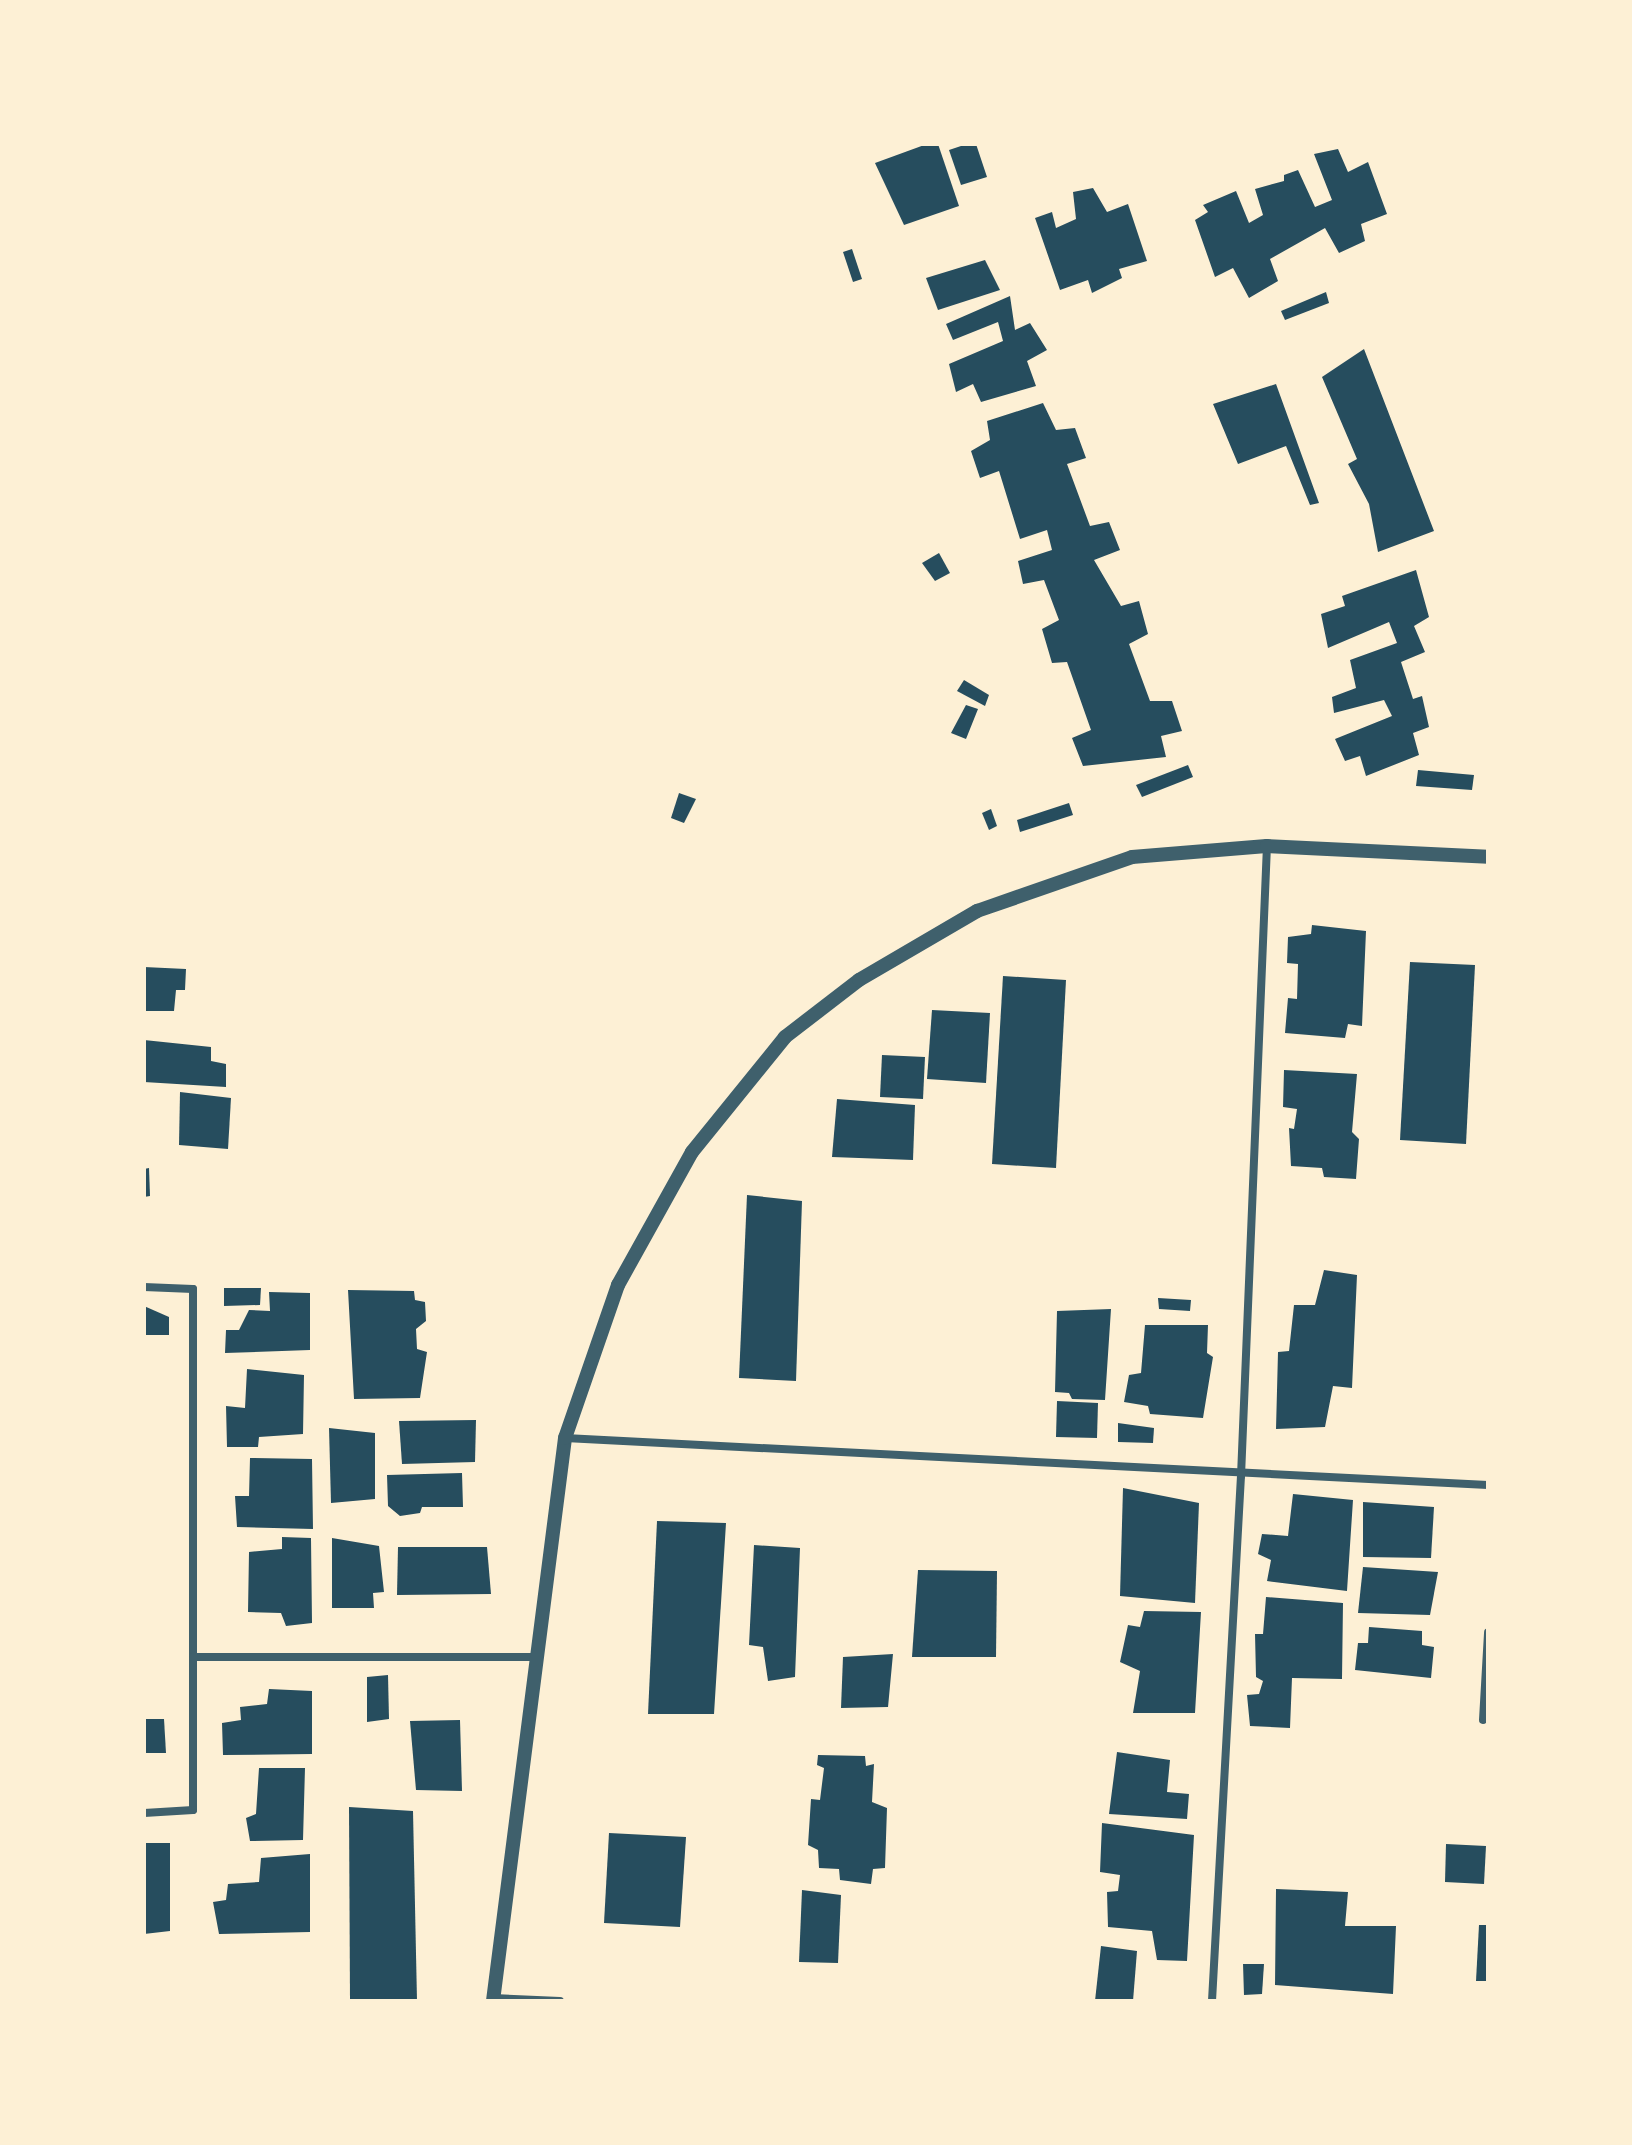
<!DOCTYPE html>
<html>
<head>
<meta charset="utf-8">
<style>
  body { margin:0 }
  #map { position:relative; width:1632px; height:2145px; overflow:hidden; background:#fdf0d5; font-family:"Fira Sans Condensed",sans-serif }
  div>[style] { position:absolute }
  .building>* { inset:0; background:#264d5e }
  .minor>* { height:8px; margin:-4px; padding:0 4px; transform-origin:4px; border-radius:4px; background:#3f606c }
  .tertiary>* { height:14px; margin:-7px; padding:0 7px; transform-origin:7px; border-radius:7px; background:#3f606c }
  span { translate:-50% -50%; white-space:nowrap; text-align:center; line-height:1.15; -webkit-text-stroke:8px #fdf0d5; paint-order:stroke }
  .frame { position:absolute; inset:0; border:146px solid #fdf0d5; pointer-events:none }
</style>
</head>
<body>
<div id="map">
  <div class="building">
    <div style="clip-path:polygon(927px 144px,938px 144px,959px 206px,904px 225px,875px 163px)"></div>
    <div style="clip-path:polygon(967px 144px,976px 144px,987px 177px,961px 185px,949px 150px)"></div>
    <div style="clip-path:polygon(1338px 149px,1348px 172px,1368px 162px,1387px 214px,1361px 224px,1365px 241px,1339px 253px,1325px 228px,1270px 259px,1278px 281px,1249px 298px,1233px 268px,1215px 277px,1195px 220px,1208px 212px,1203px 205px,1236px 191px,1249px 223px,1263px 215px,1255px 189px,1284px 181px,1284px 175px,1298px 170px,1315px 207px,1332px 200px,1314px 154px)"></div>
    <div style="clip-path:polygon(1093px 188px,1107px 212px,1128px 204px,1147px 261px,1119px 269px,1122px 278px,1092px 293px,1088px 280px,1060px 290px,1035px 218px,1052px 212px,1056px 228px,1076px 219px,1073px 192px)"></div>
    <div style="clip-path:polygon(852px 249px,862px 279px,853px 282px,843px 252px)"></div>
    <div style="clip-path:polygon(985px 260px,1000px 290px,938px 310px,926px 278px)"></div>
    <div style="clip-path:polygon(1326px 292px,1329px 303px,1285px 320px,1281px 311px)"></div>
    <div style="clip-path:polygon(1010px 296px,1015px 330px,1030px 323px,1047px 350px,1027px 361px,1036px 386px,981px 402px,973px 384px,956px 392px,949px 364px,1003px 341px,998px 322px,953px 340px,946px 324px)"></div>
    <div style="clip-path:polygon(1364px 349px,1434px 531px,1378px 552px,1369px 504px,1348px 464px,1357px 459px,1322px 377px)"></div>
    <div style="clip-path:polygon(1276px 384px,1319px 503px,1310px 505px,1286px 446px,1238px 464px,1213px 404px)"></div>
    <div style="clip-path:polygon(1043px 403px,1056px 430px,1075px 428px,1086px 458px,1067px 464px,1090px 526px,1109px 522px,1120px 550px,1094px 560px,1121px 606px,1139px 601px,1148px 634px,1129px 644px,1150px 701px,1172px 701px,1182px 731px,1161px 736px,1166px 757px,1083px 766px,1072px 738px,1091px 730px,1067px 662px,1052px 663px,1042px 629px,1059px 620px,1044px 580px,1023px 584px,1018px 561px,1052px 550px,1047px 530px,1020px 539px,999px 471px,980px 478px,971px 451px,990px 440px,987px 421px)"></div>
    <div style="clip-path:polygon(939px 553px,950px 573px,935px 581px,922px 563px)"></div>
    <div style="clip-path:polygon(1416px 570px,1429px 617px,1414px 626px,1425px 652px,1401px 662px,1413px 699px,1422px 696px,1429px 727px,1413px 733px,1419px 755px,1366px 776px,1360px 756px,1345px 761px,1335px 739px,1392px 716px,1384px 700px,1334px 713px,1332px 697px,1356px 688px,1350px 660px,1397px 643px,1389px 622px,1328px 648px,1321px 614px,1345px 606px,1342px 596px)"></div>
    <div style="clip-path:polygon(964px 680px,989px 695px,985px 706px,957px 691px)"></div>
    <div style="clip-path:polygon(966px 705px,978px 709px,966px 739px,951px 733px)"></div>
    <div style="clip-path:polygon(1188px 765px,1193px 777px,1142px 797px,1136px 785px)"></div>
    <div style="clip-path:polygon(1418px 770px,1474px 775px,1472px 790px,1416px 786px)"></div>
    <div style="clip-path:polygon(679px 793px,696px 799px,684px 823px,671px 818px)"></div>
    <div style="clip-path:polygon(1069px 803px,1073px 815px,1020px 832px,1017px 820px)"></div>
    <div style="clip-path:polygon(991px 809px,997px 826px,989px 830px,982px 813px)"></div>
    <div style="clip-path:polygon(1312px 925px,1366px 931px,1362px 1026px,1348px 1024px,1345px 1038px,1285px 1033px,1288px 998px,1297px 999px,1298px 964px,1287px 963px,1288px 937px,1311px 934px)"></div>
    <div style="clip-path:polygon(1410px 962px,1475px 965px,1466px 1144px,1400px 1140px)"></div>
    <div style="clip-path:polygon(144px 967px,186px 969px,185px 990px,176px 990px,174px 1011px,144px 1011px)"></div>
    <div style="clip-path:polygon(1003px 976px,1066px 980px,1056px 1168px,992px 1164px)"></div>
    <div style="clip-path:polygon(932px 1010px,990px 1013px,986px 1083px,927px 1079px)"></div>
    <div style="clip-path:polygon(144px 1040px,211px 1047px,211px 1061px,226px 1064px,226px 1087px,144px 1082px)"></div>
    <div style="clip-path:polygon(882px 1055px,925px 1057px,923px 1099px,880px 1097px)"></div>
    <div style="clip-path:polygon(1284px 1070px,1357px 1074px,1352px 1132px,1359px 1139px,1356px 1179px,1324px 1177px,1322px 1168px,1291px 1166px,1289px 1128px,1294px 1129px,1297px 1109px,1283px 1107px)"></div>
    <div style="clip-path:polygon(180px 1092px,231px 1098px,228px 1149px,179px 1145px)"></div>
    <div style="clip-path:polygon(837px 1099px,915px 1105px,913px 1160px,832px 1157px)"></div>
    <div style="clip-path:polygon(149px 1168px,150px 1196px,144px 1197px,144px 1169px)"></div>
    <div style="clip-path:polygon(747px 1195px,802px 1201px,796px 1381px,739px 1378px)"></div>
    <div style="clip-path:polygon(1324px 1270px,1357px 1275px,1352px 1388px,1333px 1386px,1325px 1427px,1276px 1429px,1278px 1352px,1289px 1351px,1294px 1305px,1315px 1305px)"></div>
    <div style="clip-path:polygon(224px 1288px,261px 1288px,260px 1305px,224px 1306px)"></div>
    <div style="clip-path:polygon(348px 1290px,414px 1291px,415px 1300px,425px 1302px,426px 1321px,416px 1329px,417px 1349px,427px 1352px,420px 1398px,354px 1399px)"></div>
    <div style="clip-path:polygon(269px 1292px,310px 1293px,310px 1350px,225px 1353px,226px 1330px,239px 1330px,249px 1310px,270px 1311px)"></div>
    <div style="clip-path:polygon(1158px 1298px,1191px 1300px,1190px 1311px,1159px 1309px)"></div>
    <div style="clip-path:polygon(144px 1306px,169px 1317px,169px 1335px,144px 1335px)"></div>
    <div style="clip-path:polygon(1111px 1309px,1105px 1400px,1072px 1399px,1069px 1393px,1055px 1392px,1057px 1311px)"></div>
    <div style="clip-path:polygon(1145px 1325px,1208px 1325px,1207px 1353px,1213px 1357px,1203px 1418px,1150px 1414px,1148px 1406px,1124px 1402px,1129px 1375px,1141px 1373px)"></div>
    <div style="clip-path:polygon(247px 1369px,304px 1375px,303px 1434px,259px 1437px,258px 1447px,227px 1447px,226px 1406px,245px 1408px)"></div>
    <div style="clip-path:polygon(1057px 1401px,1098px 1403px,1097px 1438px,1056px 1437px)"></div>
    <div style="clip-path:polygon(476px 1420px,475px 1462px,402px 1464px,399px 1421px)"></div>
    <div style="clip-path:polygon(1118px 1423px,1154px 1428px,1153px 1443px,1118px 1442px)"></div>
    <div style="clip-path:polygon(329px 1428px,375px 1433px,375px 1499px,331px 1503px)"></div>
    <div style="clip-path:polygon(250px 1458px,312px 1459px,313px 1529px,237px 1527px,235px 1496px,249px 1496px)"></div>
    <div style="clip-path:polygon(462px 1473px,463px 1507px,422px 1507px,420px 1513px,400px 1516px,388px 1506px,387px 1475px)"></div>
    <div style="clip-path:polygon(1123px 1488px,1199px 1503px,1195px 1603px,1120px 1596px)"></div>
    <div style="clip-path:polygon(1293px 1494px,1353px 1500px,1347px 1591px,1267px 1581px,1271px 1560px,1258px 1554px,1262px 1534px,1288px 1536px)"></div>
    <div style="clip-path:polygon(1363px 1502px,1434px 1507px,1431px 1558px,1363px 1557px)"></div>
    <div style="clip-path:polygon(657px 1521px,726px 1523px,714px 1714px,648px 1714px)"></div>
    <div style="clip-path:polygon(282px 1537px,311px 1538px,312px 1623px,286px 1626px,281px 1613px,248px 1612px,249px 1552px,282px 1549px)"></div>
    <div style="clip-path:polygon(332px 1538px,379px 1546px,384px 1592px,373px 1593px,374px 1608px,332px 1608px)"></div>
    <div style="clip-path:polygon(754px 1545px,800px 1548px,795px 1677px,768px 1681px,763px 1647px,749px 1645px)"></div>
    <div style="clip-path:polygon(398px 1547px,487px 1547px,491px 1594px,397px 1595px)"></div>
    <div style="clip-path:polygon(1363px 1567px,1438px 1572px,1430px 1615px,1358px 1613px)"></div>
    <div style="clip-path:polygon(918px 1570px,997px 1571px,996px 1657px,912px 1657px)"></div>
    <div style="clip-path:polygon(1266px 1597px,1343px 1603px,1342px 1679px,1292px 1678px,1290px 1728px,1250px 1726px,1247px 1695px,1259px 1694px,1263px 1681px,1256px 1677px,1255px 1634px,1263px 1634px)"></div>
    <div style="clip-path:polygon(1144px 1611px,1201px 1612px,1195px 1713px,1133px 1713px,1140px 1671px,1120px 1662px,1128px 1625px,1140px 1627px)"></div>
    <div style="clip-path:polygon(1369px 1627px,1422px 1631px,1422px 1645px,1434px 1647px,1431px 1678px,1355px 1670px,1358px 1643px,1368px 1643px)"></div>
    <div style="clip-path:polygon(893px 1654px,888px 1707px,841px 1708px,843px 1657px)"></div>
    <div style="clip-path:polygon(388px 1675px,389px 1719px,367px 1722px,367px 1677px)"></div>
    <div style="clip-path:polygon(269px 1689px,312px 1691px,312px 1754px,223px 1755px,222px 1723px,241px 1720px,240px 1707px,267px 1704px)"></div>
    <div style="clip-path:polygon(144px 1719px,164px 1719px,166px 1753px,144px 1753px)"></div>
    <div style="clip-path:polygon(460px 1720px,462px 1791px,416px 1790px,410px 1721px)"></div>
    <div style="clip-path:polygon(1117px 1752px,1170px 1760px,1167px 1792px,1189px 1794px,1187px 1819px,1109px 1814px)"></div>
    <div style="clip-path:polygon(818px 1755px,865px 1756px,866px 1766px,874px 1764px,872px 1802px,887px 1808px,885px 1868px,873px 1869px,871px 1884px,840px 1880px,839px 1869px,819px 1868px,818px 1850px,808px 1845px,811px 1799px,820px 1800px,824px 1768px,817px 1765px)"></div>
    <div style="clip-path:polygon(259px 1768px,305px 1768px,303px 1840px,250px 1841px,246px 1818px,256px 1814px)"></div>
    <div style="clip-path:polygon(349px 1807px,413px 1811px,417px 2001px,350px 2001px)"></div>
    <div style="clip-path:polygon(1102px 1823px,1194px 1835px,1187px 1961px,1157px 1960px,1152px 1931px,1108px 1927px,1107px 1892px,1118px 1891px,1120px 1875px,1100px 1872px)"></div>
    <div style="clip-path:polygon(609px 1833px,686px 1837px,680px 1927px,604px 1923px)"></div>
    <div style="clip-path:polygon(144px 1843px,170px 1843px,170px 1931px,144px 1934px)"></div>
    <div style="clip-path:polygon(1446px 1844px,1486px 1846px,1484px 1884px,1445px 1882px)"></div>
    <div style="clip-path:polygon(310px 1854px,310px 1932px,219px 1934px,213px 1902px,226px 1900px,228px 1884px,259px 1882px,261px 1858px)"></div>
    <div style="clip-path:polygon(1276px 1889px,1348px 1892px,1345px 1926px,1396px 1926px,1393px 1994px,1275px 1985px)"></div>
    <div style="clip-path:polygon(802px 1890px,841px 1895px,838px 1963px,799px 1962px)"></div>
    <div style="clip-path:polygon(1479px 1925px,1488px 1925px,1488px 1981px,1476px 1981px)"></div>
    <div style="clip-path:polygon(1101px 1946px,1137px 1951px,1133px 2001px,1095px 2001px)"></div>
    <div style="clip-path:polygon(1243px 1964px,1264px 1964px,1262px 1994px,1244px 1995px)"></div>
  </div>
  <div class="minor">
    <div style="left:144px;top:1287px;width:49px;rotate:2.3deg"></div>
    <div style="left:193px;top:1289px;width:521px;rotate:90deg"></div>
    <div style="left:193px;top:1810px;width:49px;rotate:176.5deg"></div>
    <div style="left:565px;top:1438px;width:924px;rotate:2.92deg"></div>
    <div style="left:193px;top:1657px;width:343px"></div>
    <div style="left:1483px;top:1720px;width:88px;rotate:-86.7deg"></div>
    <div style="left:493px;top:1998px;width:67px;rotate:2.6deg"></div>
    <div style="left:1212px;top:2001px;width:526px;rotate:-86.84deg"></div>
    <div style="left:1241px;top:1476px;width:631px;rotate:-87.64deg"></div>
  </div>
  <div class="tertiary">
    <div style="left:493px;top:2001px;width:568px;rotate:-82.71deg"></div>
    <div style="left:565px;top:1438px;width:162px;rotate:-70.9deg"></div>
    <div style="left:618px;top:1285px;width:152px;rotate:-60.9deg"></div>
    <div style="left:692px;top:1152px;width:148px;rotate:-51deg"></div>
    <div style="left:785px;top:1037px;width:93px;rotate:-37.6deg"></div>
    <div style="left:859px;top:980px;width:137px;rotate:-30.3deg"></div>
    <div style="left:977px;top:911px;width:164px;rotate:-19.2deg"></div>
    <div style="left:1132px;top:857px;width:135px;rotate:-4.7deg"></div>
    <div style="left:1267px;top:846px;width:221px;rotate:2.8deg"></div>
  </div>
  <div class="frame"></div>
</div>
</body>
</html>
